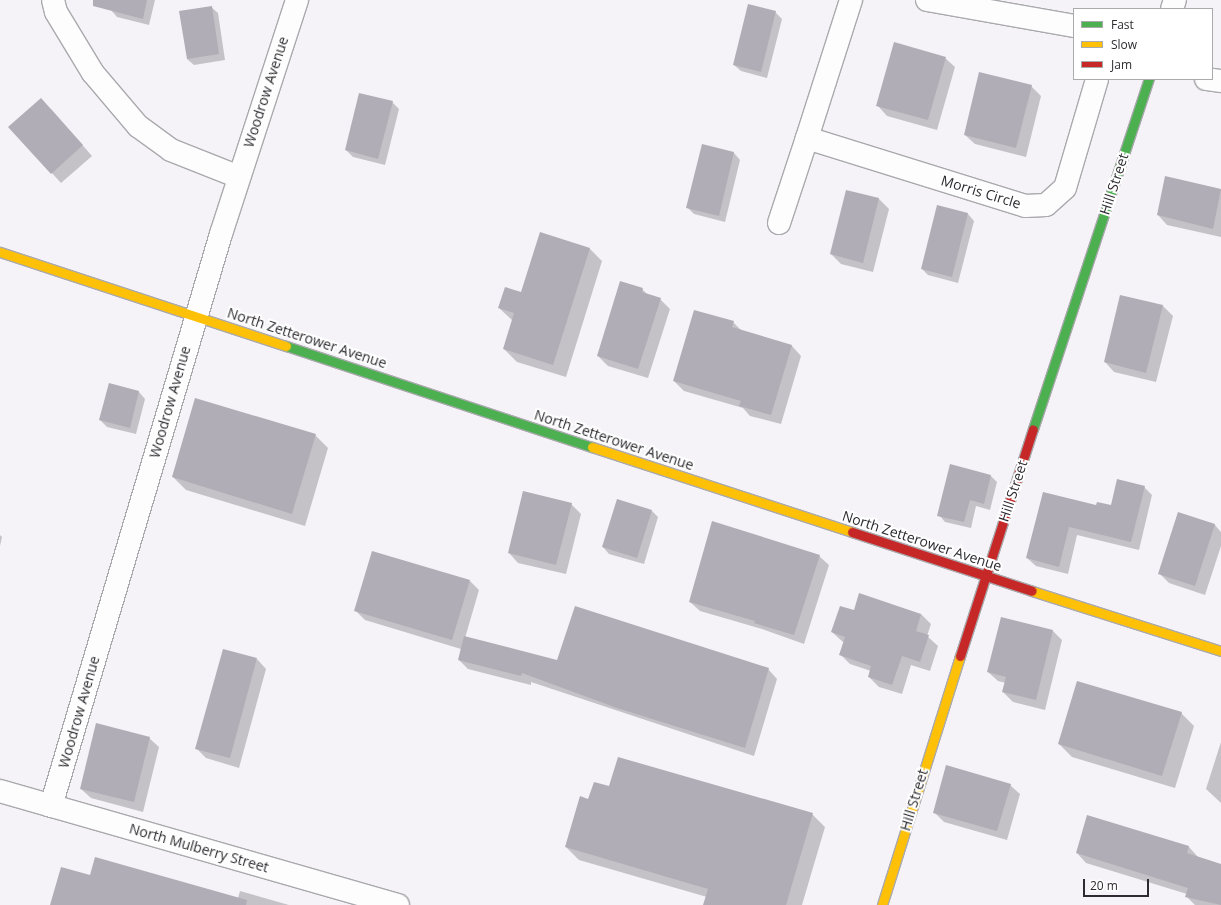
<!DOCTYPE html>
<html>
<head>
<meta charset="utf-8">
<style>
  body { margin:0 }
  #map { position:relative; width:1221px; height:905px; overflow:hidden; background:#f5f3f8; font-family:"Open Sans",sans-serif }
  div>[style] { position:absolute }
  .shadow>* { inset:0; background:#0003 }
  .building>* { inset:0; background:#b1adb7 }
  .roads { filter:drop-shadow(1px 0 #aaa9ad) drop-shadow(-1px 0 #aaa9ad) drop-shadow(0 1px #aaa9ad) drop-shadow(0 -1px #aaa9ad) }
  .street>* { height:22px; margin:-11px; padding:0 11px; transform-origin:11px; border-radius:11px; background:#fefdfe }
  .fast>* { height:9px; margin:-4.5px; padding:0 4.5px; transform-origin:4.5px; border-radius:4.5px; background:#4caf50 }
  .slow>* { height:9px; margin:-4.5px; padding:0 4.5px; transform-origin:4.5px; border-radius:4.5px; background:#ffc107 }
  .jam>* { height:9px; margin:-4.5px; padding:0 4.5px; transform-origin:4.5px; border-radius:4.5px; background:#c62828 }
  span { translate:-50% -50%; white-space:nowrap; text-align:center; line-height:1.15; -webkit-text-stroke:4px #fff; paint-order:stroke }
  .street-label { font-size:14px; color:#2d2b2f }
  .legend { position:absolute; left:1073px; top:8px; width:140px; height:72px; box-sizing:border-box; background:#fff; border:1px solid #abaaac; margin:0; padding:5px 7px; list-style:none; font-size:12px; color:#2d2b2f }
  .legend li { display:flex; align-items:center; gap:8px; height:20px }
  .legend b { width:20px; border:1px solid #abaaac }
  .scale { position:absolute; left:1083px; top:879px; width:66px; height:18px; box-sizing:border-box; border:2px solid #2d2b2f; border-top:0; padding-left:5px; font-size:12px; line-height:14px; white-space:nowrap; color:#2d2b2f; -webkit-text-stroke:3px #fff; paint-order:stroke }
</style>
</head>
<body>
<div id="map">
  <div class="shadow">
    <div style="clip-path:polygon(113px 0,155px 0,149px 25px,117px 17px,111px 10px)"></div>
    <div style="clip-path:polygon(211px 7px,218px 13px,225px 60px,194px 65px,187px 59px)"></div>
    <div style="clip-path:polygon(775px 12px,782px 19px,767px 78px,741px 71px,734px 65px)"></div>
    <div style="clip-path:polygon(945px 58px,955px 67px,937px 130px,887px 116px,878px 106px)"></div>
    <div style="clip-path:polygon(1031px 86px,1041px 96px,1026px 157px,975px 144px,965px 135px)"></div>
    <div style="clip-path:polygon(392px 102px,399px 109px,385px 165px,353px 157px,346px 150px)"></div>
    <div style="clip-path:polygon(51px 109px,92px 156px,61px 183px,10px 127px)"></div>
    <div style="clip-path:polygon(703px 146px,734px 153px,740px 160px,725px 222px,694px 214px,688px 208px)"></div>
    <div style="clip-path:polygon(1166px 177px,1221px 190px,1221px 237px,1167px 225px,1158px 215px)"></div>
    <div style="clip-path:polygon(847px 191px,879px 199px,889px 209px,873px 272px,841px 264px,831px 254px)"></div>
    <div style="clip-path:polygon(938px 207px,968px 214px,974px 221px,958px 283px,928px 275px,922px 269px)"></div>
    <div style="clip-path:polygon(589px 248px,602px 261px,566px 377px,517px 362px,504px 349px,513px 321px,499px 308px)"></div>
    <div style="clip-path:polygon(642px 289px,649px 296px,660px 299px,670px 309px,648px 378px,608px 366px,598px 356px)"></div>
    <div style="clip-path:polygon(1121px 296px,1163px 306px,1173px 316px,1156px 382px,1114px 372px,1105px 362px)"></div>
    <div style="clip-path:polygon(733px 322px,742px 331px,792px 346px,801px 356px,781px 424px,750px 416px,743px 408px,684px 391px,674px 381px)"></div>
    <div style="clip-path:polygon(109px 384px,139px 392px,145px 399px,136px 434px,107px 427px,100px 420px)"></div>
    <div style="clip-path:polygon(315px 435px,328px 448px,305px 526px,186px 490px,173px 477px)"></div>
    <div style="clip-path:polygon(991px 476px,997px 482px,990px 510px,976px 506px,971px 528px,945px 522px,939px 515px)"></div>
    <div style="clip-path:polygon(1144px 487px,1152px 495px,1139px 550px,1077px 535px,1068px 574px,1036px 566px,1027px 558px,1044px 493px,1097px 506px,1111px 507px)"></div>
    <div style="clip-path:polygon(571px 504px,581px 514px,566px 574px,518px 563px,509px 553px)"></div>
    <div style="clip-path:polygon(652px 511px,658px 517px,644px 564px,609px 554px,603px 547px)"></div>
    <div style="clip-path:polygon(1178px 513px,1215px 525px,1221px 532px,1221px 546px,1205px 595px,1169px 583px,1159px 573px)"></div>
    <div style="clip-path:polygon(0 535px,2px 537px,0 546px)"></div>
    <div style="clip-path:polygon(819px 556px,829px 565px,804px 644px,762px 629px,700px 611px,690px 602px)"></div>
    <div style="clip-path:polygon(470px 581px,479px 590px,465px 638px,558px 661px,768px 669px,777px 679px,754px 756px,531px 682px,531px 685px,468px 669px,459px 660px,461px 649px,365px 620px,355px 610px)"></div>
    <div style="clip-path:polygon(854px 612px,921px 614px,931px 624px,927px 636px,938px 646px,930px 671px,911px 665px,902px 694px,879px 687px,869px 677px,871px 671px,850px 664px,841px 655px,844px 643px,832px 632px)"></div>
    <div style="clip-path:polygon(1053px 631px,1062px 640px,1045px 710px,1013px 702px,1003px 692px,1006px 683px,998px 681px,988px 672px)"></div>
    <div style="clip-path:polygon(257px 659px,266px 669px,239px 768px,206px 758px,197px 749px)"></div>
    <div style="clip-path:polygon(1181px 713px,1194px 726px,1175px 788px,1072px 757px,1059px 744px)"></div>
    <div style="clip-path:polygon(149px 738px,159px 747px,143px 812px,91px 798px,81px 789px)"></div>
    <div style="clip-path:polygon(1221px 742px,1221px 803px,1206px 789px)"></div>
    <div style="clip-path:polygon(1010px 785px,1020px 794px,1007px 840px,944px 822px,934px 812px)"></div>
    <div style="clip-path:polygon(610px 788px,812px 814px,825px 827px,802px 905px,704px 905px,707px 897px,579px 860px,566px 847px,589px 801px)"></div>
    <div style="clip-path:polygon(1189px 847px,1198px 857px,1221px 865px,1221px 905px,1195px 905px,1186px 896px,1187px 894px,1086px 863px,1077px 853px)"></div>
    <div style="clip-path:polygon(91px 876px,238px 898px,240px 891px,289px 905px,51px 905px)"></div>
  </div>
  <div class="building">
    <div style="clip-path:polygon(93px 0,147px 0,143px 19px,93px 6px)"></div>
    <div style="clip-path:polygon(748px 4px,776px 11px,761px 72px,733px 65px)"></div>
    <div style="clip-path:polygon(212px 6px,219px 54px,187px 59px,179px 11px)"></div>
    <div style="clip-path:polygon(894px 42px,946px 57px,928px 120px,876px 106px)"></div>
    <div style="clip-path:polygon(979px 72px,1032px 85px,1016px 148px,964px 135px)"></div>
    <div style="clip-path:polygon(359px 93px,393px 101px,378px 159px,345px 150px)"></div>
    <div style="clip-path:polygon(41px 98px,83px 145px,51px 174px,8px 127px)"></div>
    <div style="clip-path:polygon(702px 144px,734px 152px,719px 216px,686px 208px)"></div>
    <div style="clip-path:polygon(1165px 176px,1221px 189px,1213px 229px,1157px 215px)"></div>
    <div style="clip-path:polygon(846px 190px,879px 198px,863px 263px,830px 254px)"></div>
    <div style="clip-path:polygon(937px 205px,968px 213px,952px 277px,921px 269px)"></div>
    <div style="clip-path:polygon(540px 232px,590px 248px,553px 365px,503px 349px,514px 313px,498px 308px,505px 287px,521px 292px)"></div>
    <div style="clip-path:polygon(620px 281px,643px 288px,642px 292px,661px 298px,638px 369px,597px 356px)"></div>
    <div style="clip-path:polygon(1120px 295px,1163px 305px,1146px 373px,1104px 362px)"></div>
    <div style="clip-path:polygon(694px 310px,734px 321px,732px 327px,792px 345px,771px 415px,739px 406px,741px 401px,673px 381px)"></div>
    <div style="clip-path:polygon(109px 383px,139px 391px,130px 428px,99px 420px)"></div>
    <div style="clip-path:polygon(195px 398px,316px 434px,292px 514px,172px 477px)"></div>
    <div style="clip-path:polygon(950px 464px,991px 475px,984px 504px,970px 500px,964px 522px,937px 516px)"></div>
    <div style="clip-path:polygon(1117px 479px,1145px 486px,1131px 542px,1069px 527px,1059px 567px,1026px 558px,1043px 492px,1096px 505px,1097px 502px,1111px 505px)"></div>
    <div style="clip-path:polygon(523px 491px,572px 503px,556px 565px,508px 553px)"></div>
    <div style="clip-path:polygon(617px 499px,652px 510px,637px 558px,602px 547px)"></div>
    <div style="clip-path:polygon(1178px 512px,1215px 524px,1195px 586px,1158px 574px)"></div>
    <div style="clip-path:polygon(712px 521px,820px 555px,794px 635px,754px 623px,755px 621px,689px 602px)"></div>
    <div style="clip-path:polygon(372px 551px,470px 580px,452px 640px,354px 611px)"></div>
    <div style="clip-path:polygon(859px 593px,921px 614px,916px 631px,929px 635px,920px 662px,902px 656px,892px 685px,868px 677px,871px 666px,839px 655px,845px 637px,831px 632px,840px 606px,854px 610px)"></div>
    <div style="clip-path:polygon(575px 606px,769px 668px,745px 748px,617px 708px,522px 673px,521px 676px,458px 660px,464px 636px,557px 660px)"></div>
    <div style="clip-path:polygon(1001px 617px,1053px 630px,1036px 700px,1002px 692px,1006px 677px,987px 672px)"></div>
    <div style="clip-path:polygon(223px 649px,257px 658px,230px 758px,195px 749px)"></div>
    <div style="clip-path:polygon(1077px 681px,1182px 712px,1162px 776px,1058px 744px)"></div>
    <div style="clip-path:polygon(96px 723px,150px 737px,134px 802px,80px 789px)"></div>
    <div style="clip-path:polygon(618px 757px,813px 813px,786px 905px,703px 905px,708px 889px,565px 847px,580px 796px,588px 799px,594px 782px,609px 786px)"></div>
    <div style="clip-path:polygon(946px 765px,1011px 784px,997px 831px,933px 813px)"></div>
    <div style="clip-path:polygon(1087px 815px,1189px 846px,1187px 853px,1221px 864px,1221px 905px,1185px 897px,1188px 888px,1076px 853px)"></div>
    <div style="clip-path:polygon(95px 857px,247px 900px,246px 905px,50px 905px,61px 867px,90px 875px)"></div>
  </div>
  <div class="roads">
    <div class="street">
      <div style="left:53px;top:0;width:12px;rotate:76deg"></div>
      <div style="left:56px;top:12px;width:71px;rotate:58.8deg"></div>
      <div style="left:93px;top:73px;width:70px;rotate:49.7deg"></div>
      <div style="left:138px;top:126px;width:41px;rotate:36deg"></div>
      <div style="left:171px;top:150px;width:73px;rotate:21.7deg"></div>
      <div style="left:851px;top:0;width:145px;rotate:107.7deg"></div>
      <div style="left:807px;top:138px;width:228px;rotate:17.3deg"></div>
      <div style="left:1025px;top:206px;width:21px;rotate:-3deg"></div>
      <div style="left:1046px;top:205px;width:25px;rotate:-42deg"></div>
      <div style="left:1065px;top:188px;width:114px;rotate:-73.6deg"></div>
      <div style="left:927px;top:0;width:149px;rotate:10deg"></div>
      <div style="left:1172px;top:9px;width:9px;rotate:-72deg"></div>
      <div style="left:1206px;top:79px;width:15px;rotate:8deg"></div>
      <div style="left:779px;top:223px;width:89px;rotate:-71.8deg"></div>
      <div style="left:0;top:791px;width:414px;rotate:16deg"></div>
      <div style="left:51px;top:806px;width:597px;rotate:-73.45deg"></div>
      <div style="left:221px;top:234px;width:246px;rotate:-72deg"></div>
    </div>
    <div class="fast">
      <div style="left:286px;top:346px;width:322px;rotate:18.3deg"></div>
      <div style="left:1033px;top:429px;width:369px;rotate:-71.7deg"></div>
    </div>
    <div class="slow">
      <div style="left:0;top:252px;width:301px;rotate:18.2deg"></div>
      <div style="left:592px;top:447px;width:274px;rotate:18.1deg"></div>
      <div style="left:1032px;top:591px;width:198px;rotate:17.6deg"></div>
      <div style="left:882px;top:905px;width:261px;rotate:-72.6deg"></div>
    </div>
    <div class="jam">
      <div style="left:852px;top:532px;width:189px;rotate:18.1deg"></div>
      <div style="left:960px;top:656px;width:238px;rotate:-72.2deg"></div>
    </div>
  </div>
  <div class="street-label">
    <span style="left:266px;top:92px;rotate:-72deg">Woodrow Avenue</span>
    <span style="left:1114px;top:184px;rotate:-72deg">Hill Street</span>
    <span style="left:981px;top:192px;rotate:17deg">Morris Circle</span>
    <span style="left:307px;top:338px;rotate:18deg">North Zetterower Avenue</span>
    <span style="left:170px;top:402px;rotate:-74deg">Woodrow Avenue</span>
    <span style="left:614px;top:440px;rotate:18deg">North Zetterower Avenue</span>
    <span style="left:1013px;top:491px;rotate:-72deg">Hill Street</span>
    <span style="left:922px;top:541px;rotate:18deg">North Zetterower Avenue</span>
    <span style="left:79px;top:712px;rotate:-74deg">Woodrow Avenue</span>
    <span style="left:914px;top:800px;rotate:-73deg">Hill Street</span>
    <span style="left:199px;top:848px;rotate:16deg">North Mulberry Street</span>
  </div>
  <ul class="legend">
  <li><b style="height:5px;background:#4caf50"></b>Fast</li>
  <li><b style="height:5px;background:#ffc107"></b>Slow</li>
  <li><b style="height:5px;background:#c62828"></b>Jam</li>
  </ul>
  <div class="scale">20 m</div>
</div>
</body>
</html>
